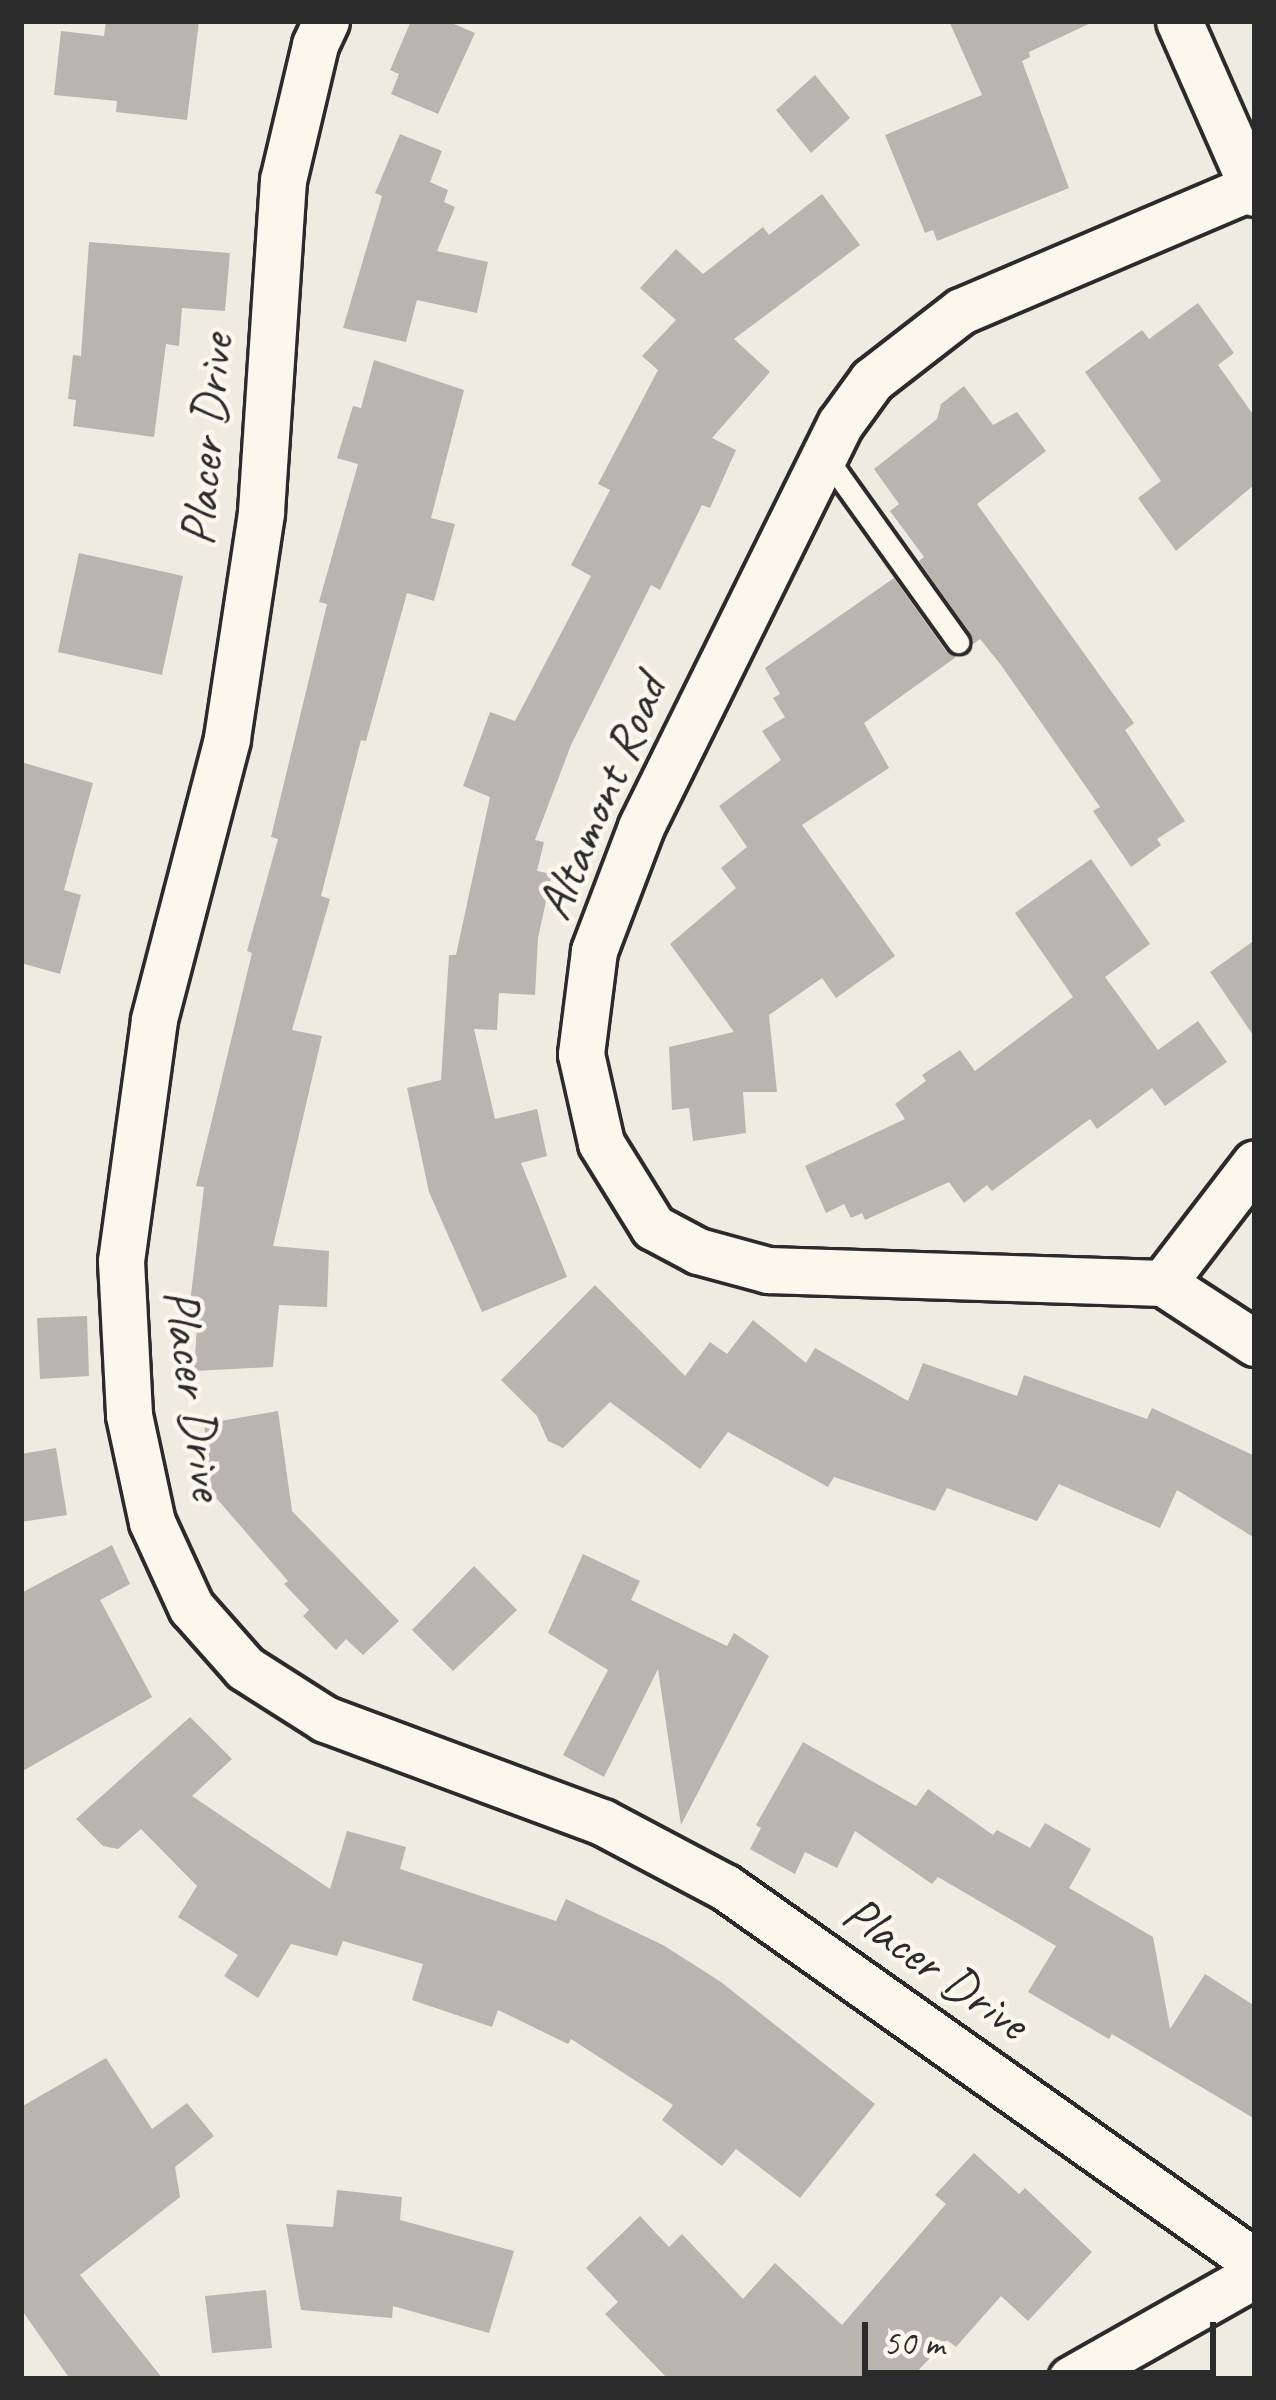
<!DOCTYPE html>
<html>
<head>
<meta charset="utf-8">
<style>
  body { margin:0 }
  #map { position:relative; width:1276px; height:2400px; overflow:hidden; background:#eeebe0; font-family:Caveat,sans-serif }
  div>[style] { position:absolute }
  .building>* { inset:0; background:#b8b5ae }
  .roads { filter:drop-shadow(3px 0 #2b2b2b) drop-shadow(-3px 0 #2b2b2b) drop-shadow(0 3px #2b2b2b) drop-shadow(0 -3px #2b2b2b) }
  .service>* { height:21px; margin:-10.5px; padding:0 10.5px; transform-origin:10.5px; border-radius:10.5px; background:#fbf7ec }
  .minor>* { height:45px; margin:-22.5px; padding:0 22.5px; transform-origin:22.5px; border-radius:22.5px; background:#fbf7ec }
  span { translate:-50% -50%; white-space:nowrap; text-align:center; line-height:1.15; -webkit-text-stroke:9px #fbf7ec; paint-order:stroke }
  .street-label { font-size:51px; color:#2b2b2b }
  .frame { position:absolute; inset:0; border:24px solid #2b2b2b; pointer-events:none }
  .scale { position:absolute; left:862px; top:2322px; width:354px; height:54px; box-sizing:border-box; border:6px solid #2b2b2b; border-top:0; padding-left:15px; font-size:36px; line-height:42px; white-space:nowrap; color:#2b2b2b; -webkit-text-stroke:9px #fbf7ec; paint-order:stroke }
</style>
</head>
<body>
<div id="map">
  <div class="building">
    <div style="clip-path:polygon(106px 21px,199px 21px,187px 120px,116px 112px,117px 101px,54px 95px,61px 31px,104px 36px)"></div>
    <div style="clip-path:polygon(411px 21px,447px 21px,475px 33px,438px 114px,391px 94px,399px 74px,390px 70px)"></div>
    <div style="clip-path:polygon(949px 21px,1095px 21px,1029px 52px,1030px 57px,1022px 61px,1069px 188px,937px 241px,933px 230px,925px 233px,885px 135px,982px 95px)"></div>
    <div style="clip-path:polygon(815px 75px,850px 118px,811px 153px,776px 110px)"></div>
    <div style="clip-path:polygon(400px 134px,442px 151px,430px 182px,448px 190px,444px 202px,455px 207px,437px 251px,488px 262px,477px 313px,417px 300px,406px 342px,343px 328px,382px 196px,375px 193px)"></div>
    <div style="clip-path:polygon(822px 194px,860px 245px,734px 339px,770px 372px,712px 438px,736px 450px,710px 508px,702px 505px,660px 590px,651px 585px,571px 745px,535px 840px,544px 842px,537px 871px,552px 874px,538px 938px,535px 995px,499px 993px,497px 1030px,474px 1029px,495px 1119px,537px 1109px,547px 1156px,521px 1163px,567px 1277px,482px 1312px,429px 1192px,407px 1088px,441px 1080px,449px 955px,456px 955px,490px 797px,463px 786px,490px 712px,515px 721px,591px 576px,571px 565px,610px 490px,598px 484px,658px 370px,642px 356px,676px 320px,640px 288px,676px 249px,703px 274px,763px 227px,769px 235px)"></div>
    <div style="clip-path:polygon(89px 242px,230px 253px,225px 311px,182px 308px,179px 346px,166px 344px,154px 437px,73px 426px,76px 400px,68px 399px,73px 355px,81px 356px)"></div>
    <div style="clip-path:polygon(1198px 303px,1234px 353px,1218px 365px,1255px 417px,1255px 484px,1176px 551px,1138px 498px,1161px 481px,1085px 372px,1142px 330px,1149px 339px)"></div>
    <div style="clip-path:polygon(374px 360px,464px 390px,431px 518px,455px 524px,434px 601px,407px 593px,366px 741px,361px 740px,321px 896px,330px 899px,292px 1030px,322px 1036px,273px 1246px,329px 1251px,327px 1307px,279px 1305px,273px 1367px,194px 1371px,198px 1311px,189px 1311px,204px 1187px,196px 1186px,252px 953px,247px 951px,278px 839px,271px 837px,327px 604px,319px 602px,358px 464px,337px 458px,353px 406px,361px 408px)"></div>
    <div style="clip-path:polygon(964px 386px,993px 425px,1017px 412px,1046px 451px,977px 504px,1134px 723px,1125px 730px,1185px 821px,1157px 839px,1161px 845px,1131px 867px,1093px 811px,1100px 807px,1001px 665px,980px 639px,972px 645px,970px 633px,919px 561px,924px 557px,890px 511px,899px 504px,874px 469px,937px 419px,941px 404px)"></div>
    <div style="clip-path:polygon(79px 553px,183px 576px,162px 675px,58px 652px)"></div>
    <div style="clip-path:polygon(894px 578px,946px 651px,956px 657px,864px 723px,889px 768px,802px 825px,895px 956px,836px 998px,822px 978px,769px 1015px,777px 1092px,743px 1092px,746px 1133px,693px 1141px,689px 1108px,672px 1110px,669px 1047px,734px 1032px,670px 944px,736px 888px,721px 868px,747px 847px,719px 806px,781px 760px,762px 731px,785px 717px,773px 698px,780px 694px,765px 668px)"></div>
    <div style="clip-path:polygon(21px 762px,93px 783px,64px 890px,81px 895px,60px 974px,21px 963px)"></div>
    <div style="clip-path:polygon(1091px 859px,1150px 944px,1105px 977px,1158px 1050px,1198px 1021px,1227px 1062px,1165px 1106px,1152px 1088px,1097px 1129px,1090px 1119px,992px 1191px,987px 1185px,964px 1203px,949px 1182px,865px 1220px,862px 1213px,851px 1218px,844px 1204px,826px 1213px,805px 1166px,905px 1119px,895px 1104px,926px 1081px,922px 1075px,960px 1050px,975px 1071px,1073px 997px,1015px 913px)"></div>
    <div style="clip-path:polygon(1255px 940px,1255px 1038px,1210px 972px)"></div>
    <div style="clip-path:polygon(595px 1285px,685px 1376px,710px 1342px,727px 1354px,753px 1320px,806px 1363px,815px 1348px,908px 1401px,923px 1363px,1017px 1396px,1024px 1375px,1147px 1419px,1152px 1408px,1255px 1456px,1255px 1538px,1177px 1490px,1160px 1528px,1059px 1484px,1037px 1521px,947px 1488px,935px 1511px,834px 1477px,828px 1487px,728px 1432px,700px 1469px,610px 1402px,563px 1448px,548px 1441px,537px 1416px,501px 1380px)"></div>
    <div style="clip-path:polygon(87px 1316px,89px 1376px,40px 1379px,37px 1318px)"></div>
    <div style="clip-path:polygon(278px 1411px,292px 1511px,399px 1621px,363px 1655px,346px 1639px,336px 1650px,303px 1616px,309px 1610px,284px 1584px,288px 1581px,212px 1493px,204px 1424px)"></div>
    <div style="clip-path:polygon(56px 1448px,67px 1515px,21px 1522px,21px 1454px)"></div>
    <div style="clip-path:polygon(112px 1545px,130px 1584px,100px 1600px,152px 1697px,21px 1772px,21px 1593px)"></div>
    <div style="clip-path:polygon(583px 1554px,640px 1581px,631px 1600px,727px 1646px,734px 1633px,769px 1656px,681px 1825px,658px 1669px,604px 1777px,563px 1755px,608px 1670px,548px 1633px)"></div>
    <div style="clip-path:polygon(474px 1566px,517px 1610px,453px 1671px,412px 1630px)"></div>
    <div style="clip-path:polygon(190px 1717px,232px 1759px,192px 1796px,330px 1889px,347px 1831px,406px 1847px,400px 1869px,556px 1921px,566px 1899px,663px 1945px,721px 1982px,875px 2104px,800px 2198px,736px 2149px,722px 2166px,662px 2120px,673px 2105px,571px 2039px,568px 2044px,498px 2010px,492px 2027px,412px 2000px,423px 1964px,343px 1941px,337px 1956px,291px 1944px,258px 1998px,224px 1976px,238px 1955px,178px 1917px,197px 1886px,141px 1829px,118px 1849px,103px 1846px,76px 1819px)"></div>
    <div style="clip-path:polygon(803px 1742px,916px 1806px,928px 1789px,993px 1835px,997px 1830px,1030px 1848px,1045px 1823px,1091px 1849px,1069px 1888px,1153px 1937px,1170px 2029px,1205px 1974px,1255px 2006px,1255px 2119px,1112px 2034px,1109px 2039px,1028px 1992px,1056px 1946px,938px 1877px,932px 1884px,855px 1831px,837px 1868px,805px 1852px,795px 1874px,750px 1849px,761px 1828px,756px 1825px)"></div>
    <div style="clip-path:polygon(106px 2058px,152px 2129px,187px 2103px,214px 2136px,175px 2167px,180px 2197px,80px 2275px,163px 2379px,70px 2379px,21px 2309px,21px 2107px)"></div>
    <div style="clip-path:polygon(974px 2153px,1019px 2194px,1025px 2188px,1092px 2252px,1028px 2321px,1001px 2296px,956px 2347px,947px 2340px,910px 2379px,668px 2379px,605px 2314px,618px 2302px,586px 2268px,640px 2216px,669px 2247px,682px 2234px,743px 2299px,775px 2263px,842px 2325px,946px 2204px,935px 2195px)"></div>
    <div style="clip-path:polygon(337px 2190px,402px 2197px,400px 2220px,514px 2251px,489px 2333px,393px 2306px,392px 2318px,301px 2310px,286px 2224px,333px 2227px)"></div>
    <div style="clip-path:polygon(266px 2290px,272px 2348px,212px 2353px,205px 2296px)"></div>
  </div>
  <div class="roads">
    <div class="service">
      <div style="left:825px;top:456px;width:229px;rotate:54.4deg"></div>
    </div>
    <div class="minor">
      <div style="left:326px;top:21px;width:26px;rotate:115deg"></div>
      <div style="left:315px;top:45px;width:139px;rotate:103.3deg"></div>
      <div style="left:283px;top:180px;width:334px;rotate:93.8deg"></div>
      <div style="left:261px;top:513px;width:229px;rotate:98.6deg"></div>
      <div style="left:227px;top:739px;width:290px;rotate:104.6deg"></div>
      <div style="left:154px;top:1020px;width:243px;rotate:97.8deg"></div>
      <div style="left:121px;top:1261px;width:154px;rotate:87deg"></div>
      <div style="left:129px;top:1415px;width:109px;rotate:77.9deg"></div>
      <div style="left:152px;top:1522px;width:94px;rotate:65.4deg"></div>
      <div style="left:191px;top:1607px;width:81px;rotate:48.5deg"></div>
      <div style="left:245px;top:1668px;width:95px;rotate:32.5deg"></div>
      <div style="left:325px;top:1719px;width:296px;rotate:20.4deg"></div>
      <div style="left:602px;top:1822px;width:139px;rotate:27.9deg"></div>
      <div style="left:725px;top:1887px;width:649px;rotate:35.28deg"></div>
      <div style="left:1179px;top:21px;width:188px;rotate:66.2deg"></div>
      <div style="left:1252px;top:187px;width:316px;rotate:156.9deg"></div>
      <div style="left:961px;top:311px;width:113px;rotate:142.2deg"></div>
      <div style="left:872px;top:380px;width:54px;rotate:126deg"></div>
      <div style="left:840px;top:424px;width:449px;rotate:116.3deg"></div>
      <div style="left:641px;top:827px;width:133px;rotate:110.8deg"></div>
      <div style="left:594px;top:951px;width:104px;rotate:97.2deg"></div>
      <div style="left:581px;top:1054px;width:91px;rotate:77.3deg"></div>
      <div style="left:601px;top:1143px;width:99px;rotate:58.2deg"></div>
      <div style="left:653px;top:1227px;width:51px;rotate:28.1deg"></div>
      <div style="left:698px;top:1251px;width:73px;rotate:15.2deg"></div>
      <div style="left:768px;top:1270px;width:395px;rotate:1.9deg"></div>
      <div style="left:1163px;top:1283px;width:110px;rotate:33.1deg"></div>
      <div style="left:1163px;top:1283px;width:151px;rotate:-52.5deg"></div>
      <div style="left:1071px;top:2379px;width:211px;rotate:-29.5deg"></div>
    </div>
  </div>
  <div class="street-label">
    <span style="left:206px;top:440px;rotate:-85deg">Placer Drive</span>
    <span style="left:601px;top:797px;rotate:-67deg">Altamont Road</span>
    <span style="left:195px;top:1394px;rotate:82deg">Placer Drive</span>
    <span style="left:936px;top:1967px;rotate:35deg">Placer Drive</span>
  </div>
  <div class="frame"></div>
  <div class="scale">50 m</div>
</div>
</body>
</html>
